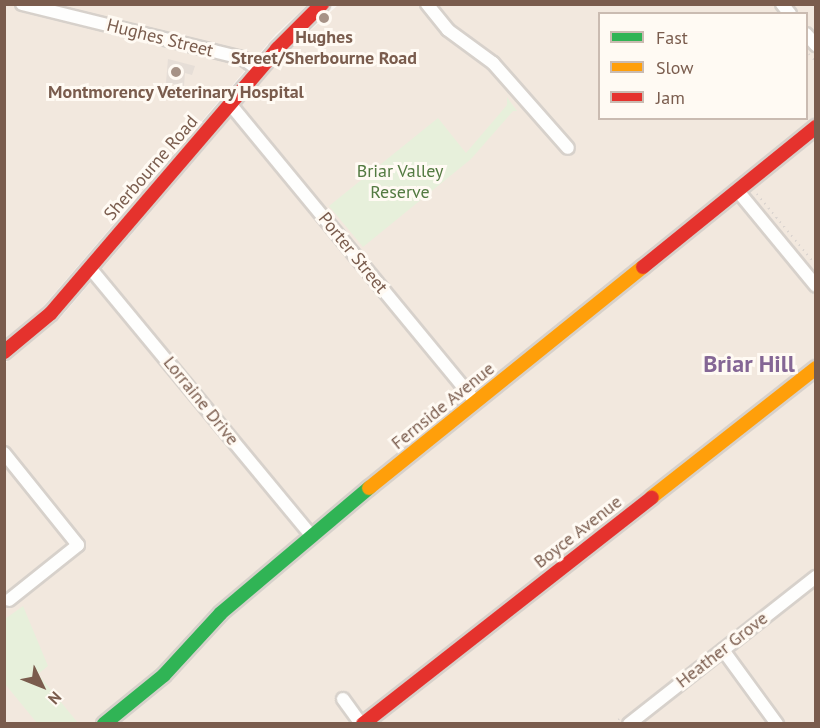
<!DOCTYPE html>
<html>
<head>
<meta charset="utf-8">
<style>
  body { margin:0 }
  #map { position:relative; width:820px; height:728px; overflow:hidden; background:#f9f5f0; font-family:"PT Sans",sans-serif }
  div>[style] { position:absolute }
  .residential>* { inset:0; background:#f2e8de }
  .green>* { inset:0; background:#e7f0db }
  .building>* { inset:0; background:#e6ded7 }
  .path>* { height:1.5px; margin-top:-0.75px; transform-origin:0; background:repeating-linear-gradient(90deg,#dcd5d0 0 1.5px,transparent 0 6px) }
  .roads { filter:drop-shadow(2px 0 #d7d1cb) drop-shadow(-2px 0 #d7d1cb) drop-shadow(0 2px #d7d1cb) drop-shadow(0 -2px #d7d1cb) }
  .street>* { height:12px; margin:-6px; padding:0 6px; transform-origin:6px; border-radius:6px; background:#fefefd }
  .fast>* { height:14px; margin:-7px; padding:0 7px; transform-origin:7px; border-radius:7px; background:#30b455 }
  .slow>* { height:14px; margin:-7px; padding:0 7px; transform-origin:7px; border-radius:7px; background:#ff9f0a }
  .jam>* { height:14px; margin:-7px; padding:0 7px; transform-origin:7px; border-radius:7px; background:#e5322d }
  .dots>* { width:16px; height:16px; translate:-50% -50%; box-sizing:border-box; border:3px solid #fffaf3; border-radius:50% }
  span { translate:-50% -50%; white-space:nowrap; text-align:center; line-height:1.15; -webkit-text-stroke:6px #fffaf3; paint-order:stroke }
  .street-label { font-size:18px; color:#7a5c4d }
  .poi-label { font-size:18px; color:#7a5c4d; font-weight:700 }
  .park-label { font-size:18px; color:#537a41 }
  .district-label { font-size:24px; color:#846695; font-weight:700 }
  .frame { position:absolute; inset:0; border:6px solid #7a5c4d; pointer-events:none }
  .legend { position:absolute; left:598px; top:12px; width:210px; height:108px; box-sizing:border-box; background:#fffaf3; border:2px solid #cabbb1; margin:0; padding:8px 10px; list-style:none; font-size:18px; color:#7a5c4d }
  .legend li { display:flex; align-items:center; gap:12px; height:30px }
  .legend b { width:30px; border:2px solid #cabbb1 }
  .north { position:absolute; left:12px; top:656px; width:60px; height:60px; -webkit-text-stroke:4px #fffaf3; paint-order:stroke; rotate:133deg; font-size:16px; font-weight:700; line-height:24px; text-align:center; color:#7a5c4d }
  .north::after { content:''; display:block; margin:auto; width:21px; height:27px; background:#7a5c4d; clip-path:polygon(50% 0,100% 100%,50% 72%,0 100%) }
</style>
</head>
<body>
<div id="map">
  <div class="residential">
    <div style="clip-path:polygon(5px 5px,307px 5px,276px 34px,41px 309px,5px 340px)"></div>
    <div style="clip-path:polygon(evenodd,338px 5px,815px 5px,815px 723px,5px 723px,4px 364px,61px 317px,288px 51px,338px 5px,600px 14px,806px 14px,806px 118px,600px 118px,600px 14px)"></div>
  </div>
  <div class="green">
    <div style="clip-path:polygon(507px 97px,517px 111px,513px 111px,471px 159px,363px 247px,329px 206px,438px 118px,466px 153px,507px 105px)"></div>
    <div style="clip-path:polygon(23px 606px,48px 666px,38px 674px,78px 723px,37px 723px,5px 684px,5px 619px)"></div>
  </div>
  <div class="building">
    <div style="clip-path:polygon(168px 59px,195px 66px,192px 75px,185px 73px,184px 86px,166px 83px)"></div>
  </div>
  <div class="path">
    <div style="left:809px;top:54px;width:11px;rotate:49deg"></div>
    <div style="left:757px;top:194px;width:92px;rotate:50.3deg"></div>
    <div style="left:614px;top:724px;width:7px;rotate:-45deg"></div>
  </div>
  <div class="roads">
    <div class="street">
      <div style="left:22px;top:4px;width:227px;rotate:13.8deg"></div>
      <div style="left:242px;top:58px;width:21px;rotate:35deg"></div>
      <div style="left:427px;top:4px;width:33px;rotate:51deg"></div>
      <div style="left:448px;top:30px;width:56px;rotate:36.3deg"></div>
      <div style="left:493px;top:63px;width:113px;rotate:48.6deg"></div>
      <div style="left:782px;top:4px;width:13px;rotate:51deg"></div>
      <div style="left:806px;top:34px;width:15px;rotate:48deg"></div>
      <div style="left:230px;top:104px;width:386px;rotate:50.5deg"></div>
      <div style="left:737px;top:190px;width:124px;rotate:50.5deg"></div>
      <div style="left:90px;top:268px;width:347px;rotate:50.4deg"></div>
      <div style="left:4px;top:453px;width:118px;rotate:51.2deg"></div>
      <div style="left:78px;top:545px;width:88px;rotate:141.4deg"></div>
      <div style="left:723px;top:650px;width:92px;rotate:53.9deg"></div>
      <div style="left:343px;top:699px;width:31px;rotate:54deg"></div>
      <div style="left:629px;top:724px;width:238px;rotate:-38.2deg"></div>
    </div>
    <div class="fast">
      <div style="left:104px;top:724px;width:77px;rotate:-39.2deg"></div>
      <div style="left:164px;top:675px;width:84px;rotate:-47.4deg"></div>
      <div style="left:221px;top:613px;width:194px;rotate:-40.2deg"></div>
    </div>
    <div class="slow">
      <div style="left:369px;top:488px;width:352px;rotate:-38.9deg"></div>
      <div style="left:652px;top:497px;width:209px;rotate:-38.2deg"></div>
    </div>
    <div class="jam">
      <div style="left:643px;top:267px;width:223px;rotate:-39deg"></div>
      <div style="left:4px;top:352px;width:61px;rotate:-39.7deg"></div>
      <div style="left:51px;top:313px;width:348px;rotate:-49.4deg"></div>
      <div style="left:277px;top:49px;width:64px;rotate:-45deg"></div>
      <div style="left:363px;top:724px;width:367px;rotate:-38.1deg"></div>
    </div>
  </div>
  <div class="dots">
    <div style="left:324px;top:18px;background:#a69286"></div>
    <div style="left:176px;top:72px;background:#a69286"></div>
  </div>
  <div class="street-label">
    <span style="left:160px;top:38px;rotate:14deg">Hughes Street</span>
    <span style="left:151px;top:168px;rotate:-49deg">Sherbourne Road</span>
    <span style="left:353px;top:253px;rotate:51deg">Porter Street</span>
    <span style="left:201px;top:401px;rotate:51deg">Lorraine Drive</span>
    <span style="left:443px;top:406px;rotate:-39deg">Fernside Avenue</span>
    <span style="left:578px;top:532px;rotate:-38deg">Boyce Avenue</span>
    <span style="left:722px;top:650px;rotate:-38deg">Heather Grove</span>
  </div>
  <div class="poi-label">
    <span style="left:324px;top:48px">Hughes<br>Street/Sherbourne Road</span>
    <span style="left:176px;top:92px">Montmorency Veterinary Hospital</span>
  </div>
  <div class="park-label">
    <span style="left:400px;top:182px">Briar Valley<br>Reserve</span>
  </div>
  <div class="district-label">
    <span style="left:749px;top:364px">Briar Hill</span>
  </div>
  <div class="frame"></div>
  <ul class="legend">
  <li><b style="height:8px;background:#30b455"></b>Fast</li>
  <li><b style="height:8px;background:#ff9f0a"></b>Slow</li>
  <li><b style="height:8px;background:#e5322d"></b>Jam</li>
  </ul>
  <div class="north">N</div>
</div>
</body>
</html>
